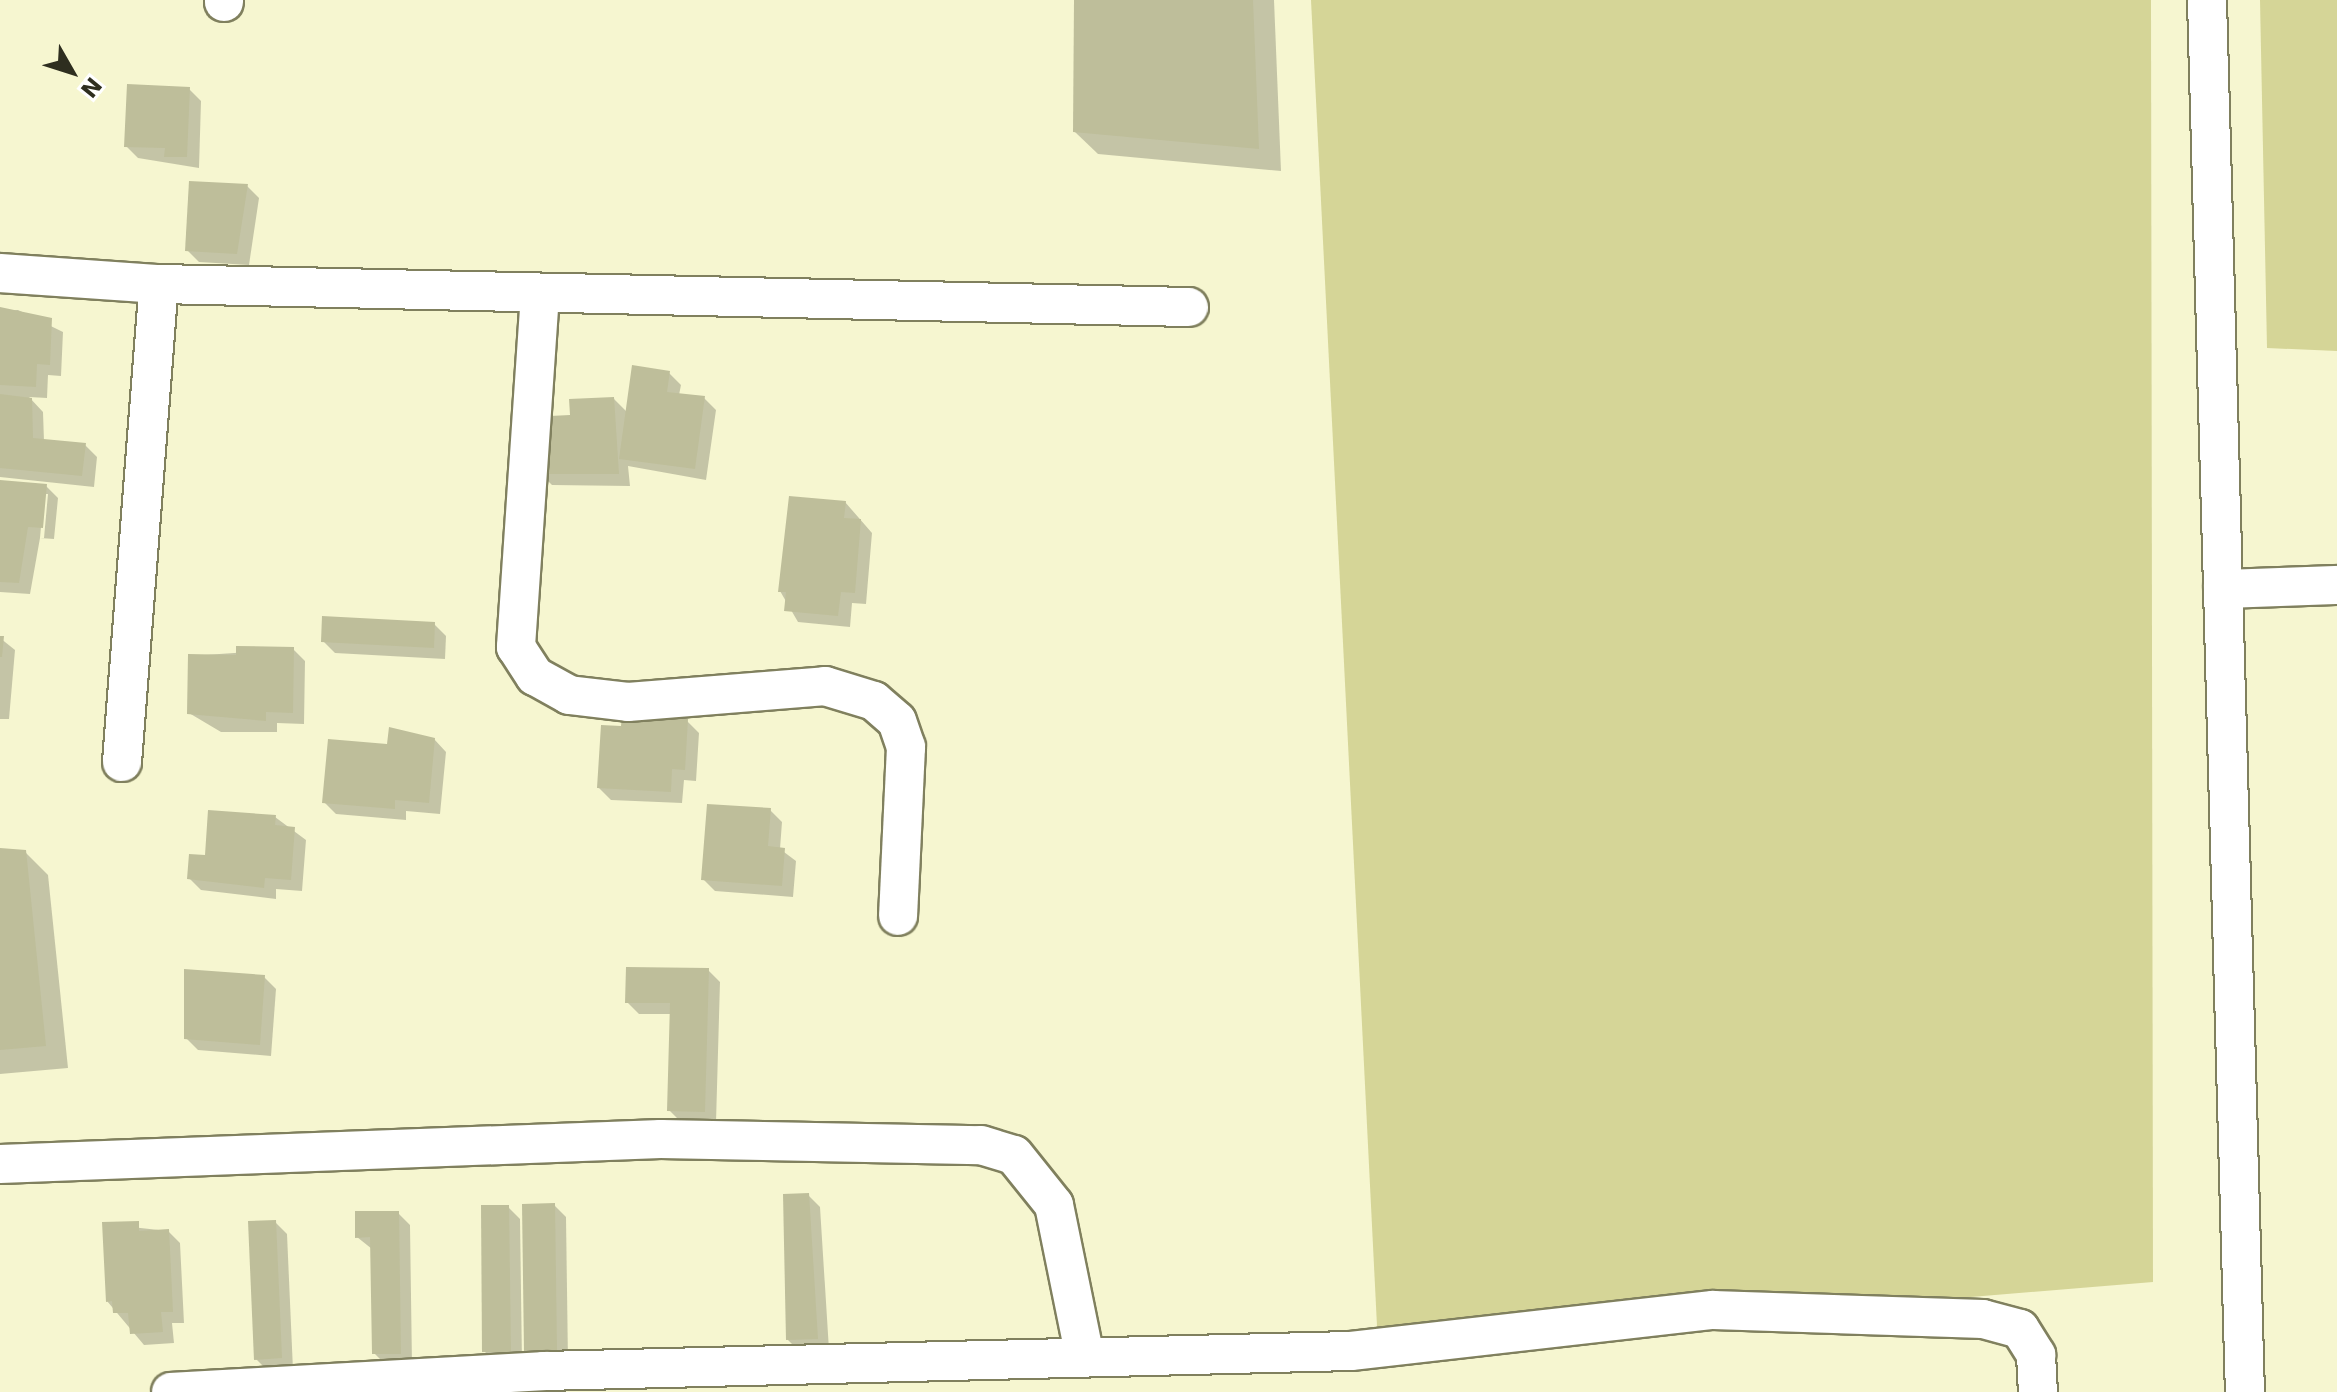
<!DOCTYPE html>
<html>
<head>
<meta charset="utf-8">
<style>
  body { margin:0 }
  #map { position:relative; width:2337px; height:1392px; overflow:hidden; background:#f6f6d0; font-family:"DejaVu Sans",sans-serif }
  div>[style] { position:absolute }
  .green>* { inset:0; background:#d5d597 }
  .shadow>* { inset:0; background:#0003 }
  .building>* { inset:0; background:#bebe9a }
  .roads { filter:drop-shadow(2px 0 #80805e) drop-shadow(-2px 0 #80805e) drop-shadow(0 2px #80805e) drop-shadow(0 -2px #80805e) }
  .street>* { height:38px; margin:-19px; padding:0 19px; transform-origin:19px; border-radius:19px; background:#fff }
  span { translate:-50% -50%; white-space:nowrap; text-align:center; line-height:1.15; -webkit-text-stroke:8px #fff; paint-order:stroke }
  .north { position:absolute; left:32px; top:32px; width:80px; height:80px; -webkit-text-stroke:6px #fff; paint-order:stroke; rotate:129deg; font-size:22px; font-weight:700; line-height:32px; text-align:center; color:#2e2e1f }
  .north::after { content:''; display:block; margin:auto; width:28px; height:36px; background:#2e2e1f; clip-path:polygon(50% 0,100% 100%,50% 72%,0 100%) }
</style>
</head>
<body>
<div id="map">
  <div class="green">
    <div style="clip-path:polygon(1311px 0,2151px 0,2153px 1282px,1378px 1346px)"></div>
    <div style="clip-path:polygon(2260px 0,2337px 0,2337px 351px,2267px 348px)"></div>
  </div>
  <div class="shadow">
    <div style="clip-path:polygon(1076px 0,1274px 0,1281px 171px,1098px 154px,1075px 132px)"></div>
    <div style="clip-path:polygon(189px 89px,201px 101px,199px 168px,138px 158px,126px 146px)"></div>
    <div style="clip-path:polygon(247px 186px,259px 198px,249px 265px,199px 262px,187px 250px)"></div>
    <div style="clip-path:polygon(18px 310px,63px 332px,61px 376px,48px 375px,47px 398px,29px 397px,43px 412px,44px 441px,85px 445px,97px 457px,94px 487px,0 477px,0 311px)"></div>
    <div style="clip-path:polygon(669px 373px,681px 385px,679px 395px,704px 398px,716px 410px,706px 480px,628px 466px,630px 486px,552px 485px,540px 473px,572px 417px,614px 399px,628px 413px)"></div>
    <div style="clip-path:polygon(evenodd,0 482px,46px 486px,58px 498px,54px 539px,40px 538px,30px 594px,0 592px,0 482px,44px 494px,48px 494px,44px 538px,40px 538px,44px 494px)"></div>
    <div style="clip-path:polygon(845px 502px,872px 533px,866px 604px,852px 603px,850px 627px,798px 622px,780px 591px)"></div>
    <div style="clip-path:polygon(434px 624px,446px 636px,445px 659px,335px 653px,323px 641px)"></div>
    <div style="clip-path:polygon(0 638px,15px 650px,9px 719px,0 719px)"></div>
    <div style="clip-path:polygon(293px 649px,305px 661px,304px 724px,277px 723px,277px 732px,221px 732px,189px 713px,190px 656px)"></div>
    <div style="clip-path:polygon(687px 721px,699px 733px,696px 781px,684px 780px,682px 803px,611px 800px,599px 788px,622px 728px)"></div>
    <div style="clip-path:polygon(434px 739px,446px 752px,440px 814px,406px 811px,406px 820px,336px 814px,324px 802px,389px 747px)"></div>
    <div style="clip-path:polygon(770px 810px,782px 822px,780px 849px,796px 861px,793px 897px,715px 891px,703px 879px)"></div>
    <div style="clip-path:polygon(275px 817px,306px 840px,302px 891px,276px 889px,276px 899px,201px 890px,189px 878px,207px 858px)"></div>
    <div style="clip-path:polygon(0 850px,25px 852px,48px 875px,68px 1068px,0 1074px)"></div>
    <div style="clip-path:polygon(708px 970px,720px 982px,716px 1123px,681px 1122px,669px 1110px,671px 1014px,639px 1014px,627px 1002px)"></div>
    <div style="clip-path:polygon(185px 971px,264px 977px,276px 989px,271px 1056px,198px 1050px,186px 1038px)"></div>
    <div style="clip-path:polygon(808px 1195px,820px 1207px,829px 1350px,800px 1352px,788px 1340px)"></div>
    <div style="clip-path:polygon(554px 1205px,566px 1217px,568px 1362px,538px 1362px,526px 1350px)"></div>
    <div style="clip-path:polygon(508px 1207px,520px 1219px,522px 1363px,496px 1363px,484px 1351px)"></div>
    <div style="clip-path:polygon(398px 1213px,410px 1225px,412px 1365px,386px 1365px,374px 1353px,372px 1249px,357px 1237px)"></div>
    <div style="clip-path:polygon(275px 1222px,287px 1234px,293px 1370px,268px 1371px,256px 1359px)"></div>
    <div style="clip-path:polygon(104px 1224px,168px 1231px,180px 1243px,184px 1323px,172px 1323px,174px 1343px,144px 1345px,107px 1301px)"></div>
  </div>
  <div class="building">
    <div style="clip-path:polygon(1074px 0,1253px 0,1259px 149px,1073px 132px)"></div>
    <div style="clip-path:polygon(127px 84px,190px 87px,187px 157px,164px 157px,165px 148px,124px 147px)"></div>
    <div style="clip-path:polygon(189px 181px,248px 184px,237px 254px,185px 251px)"></div>
    <div style="clip-path:polygon(0 307px,52px 318px,50px 365px,37px 364px,36px 387px,0 385px)"></div>
    <div style="clip-path:polygon(632px 365px,670px 371px,667px 392px,705px 396px,695px 469px,619px 459px)"></div>
    <div style="clip-path:polygon(0 394px,32px 398px,33px 438px,86px 443px,82px 476px,0 468px)"></div>
    <div style="clip-path:polygon(614px 397px,619px 474px,538px 474px,536px 443px,551px 442px,550px 416px,570px 415px,569px 399px)"></div>
    <div style="clip-path:polygon(0 480px,47px 484px,43px 528px,28px 527px,19px 583px,0 582px)"></div>
    <div style="clip-path:polygon(789px 496px,846px 501px,844px 518px,861px 519px,855px 593px,841px 592px,838px 616px,784px 611px,786px 592px,778px 592px)"></div>
    <div style="clip-path:polygon(322px 616px,435px 622px,434px 648px,321px 642px)"></div>
    <div style="clip-path:polygon(0 636px,4px 636px,2px 657px,0 657px)"></div>
    <div style="clip-path:polygon(236px 646px,294px 647px,293px 713px,266px 712px,266px 721px,187px 714px,188px 654px,236px 655px)"></div>
    <div style="clip-path:polygon(622px 715px,688px 719px,685px 770px,672px 769px,671px 792px,597px 788px,601px 725px,621px 726px)"></div>
    <div style="clip-path:polygon(389px 727px,435px 738px,429px 803px,395px 800px,395px 809px,322px 803px,328px 739px,387px 744px)"></div>
    <div style="clip-path:polygon(707px 804px,771px 808px,768px 846px,785px 848px,782px 886px,701px 880px)"></div>
    <div style="clip-path:polygon(208px 810px,276px 815px,275px 825px,295px 827px,291px 880px,265px 878px,264px 888px,187px 879px,189px 854px,205px 855px)"></div>
    <div style="clip-path:polygon(0 848px,26px 850px,46px 1046px,0 1050px)"></div>
    <div style="clip-path:polygon(626px 967px,709px 968px,705px 1112px,667px 1111px,670px 1003px,625px 1003px)"></div>
    <div style="clip-path:polygon(184px 969px,265px 975px,260px 1045px,184px 1039px)"></div>
    <div style="clip-path:polygon(809px 1193px,818px 1339px,786px 1340px,783px 1194px)"></div>
    <div style="clip-path:polygon(555px 1203px,557px 1350px,524px 1351px,522px 1204px)"></div>
    <div style="clip-path:polygon(481px 1205px,509px 1205px,511px 1352px,482px 1352px)"></div>
    <div style="clip-path:polygon(355px 1211px,399px 1211px,401px 1354px,372px 1354px,370px 1237px,355px 1238px)"></div>
    <div style="clip-path:polygon(276px 1220px,282px 1358px,254px 1360px,248px 1221px)"></div>
    <div style="clip-path:polygon(139px 1221px,139px 1231px,169px 1229px,173px 1312px,161px 1312px,163px 1332px,130px 1334px,128px 1313px,113px 1313px,112px 1301px,106px 1302px,102px 1222px)"></div>
  </div>
  <div class="roads">
    <div class="street">
      <div style="left:2207px;top:0;width:1393px;rotate:88.44deg"></div>
      <div style="left:224px;top:2px;width:2px;rotate:-90deg"></div>
      <div style="left:0;top:273px;width:159px;rotate:4deg"></div>
      <div style="left:159px;top:284px;width:1030px;rotate:1.28deg"></div>
      <div style="left:540px;top:294px;width:354px;rotate:93.9deg"></div>
      <div style="left:516px;top:647px;width:35px;rotate:57deg"></div>
      <div style="left:535px;top:676px;width:39px;rotate:29deg"></div>
      <div style="left:569px;top:695px;width:59px;rotate:6.8deg"></div>
      <div style="left:628px;top:702px;width:198px;rotate:-4.6deg"></div>
      <div style="left:825px;top:686px;width:51px;rotate:17deg"></div>
      <div style="left:874px;top:701px;width:30px;rotate:41deg"></div>
      <div style="left:897px;top:721px;width:28px;rotate:71deg"></div>
      <div style="left:906px;top:747px;width:169px;rotate:92.7deg"></div>
      <div style="left:2223px;top:589px;width:114px;rotate:-2deg"></div>
      <div style="left:122px;top:762px;width:479px;rotate:-85.6deg"></div>
      <div style="left:0;top:1164px;width:661px;rotate:-2.17deg"></div>
      <div style="left:661px;top:1139px;width:320px;rotate:1.1deg"></div>
      <div style="left:981px;top:1145px;width:34px;rotate:17deg"></div>
      <div style="left:1014px;top:1155px;width:64px;rotate:51.3deg"></div>
      <div style="left:1054px;top:1205px;width:155px;rotate:78.5deg"></div>
      <div style="left:171px;top:1392px;width:374px;rotate:-3.2deg"></div>
      <div style="left:544px;top:1371px;width:807px;rotate:-1.42deg"></div>
      <div style="left:1351px;top:1351px;width:364px;rotate:-6.5deg"></div>
      <div style="left:1713px;top:1310px;width:270px;rotate:1.9deg"></div>
      <div style="left:1983px;top:1319px;width:38px;rotate:15deg"></div>
      <div style="left:2020px;top:1329px;width:31px;rotate:58deg"></div>
      <div style="left:2036px;top:1355px;width:37px;rotate:87deg"></div>
    </div>
  </div>
  <div class="north">N</div>
</div>
</body>
</html>
